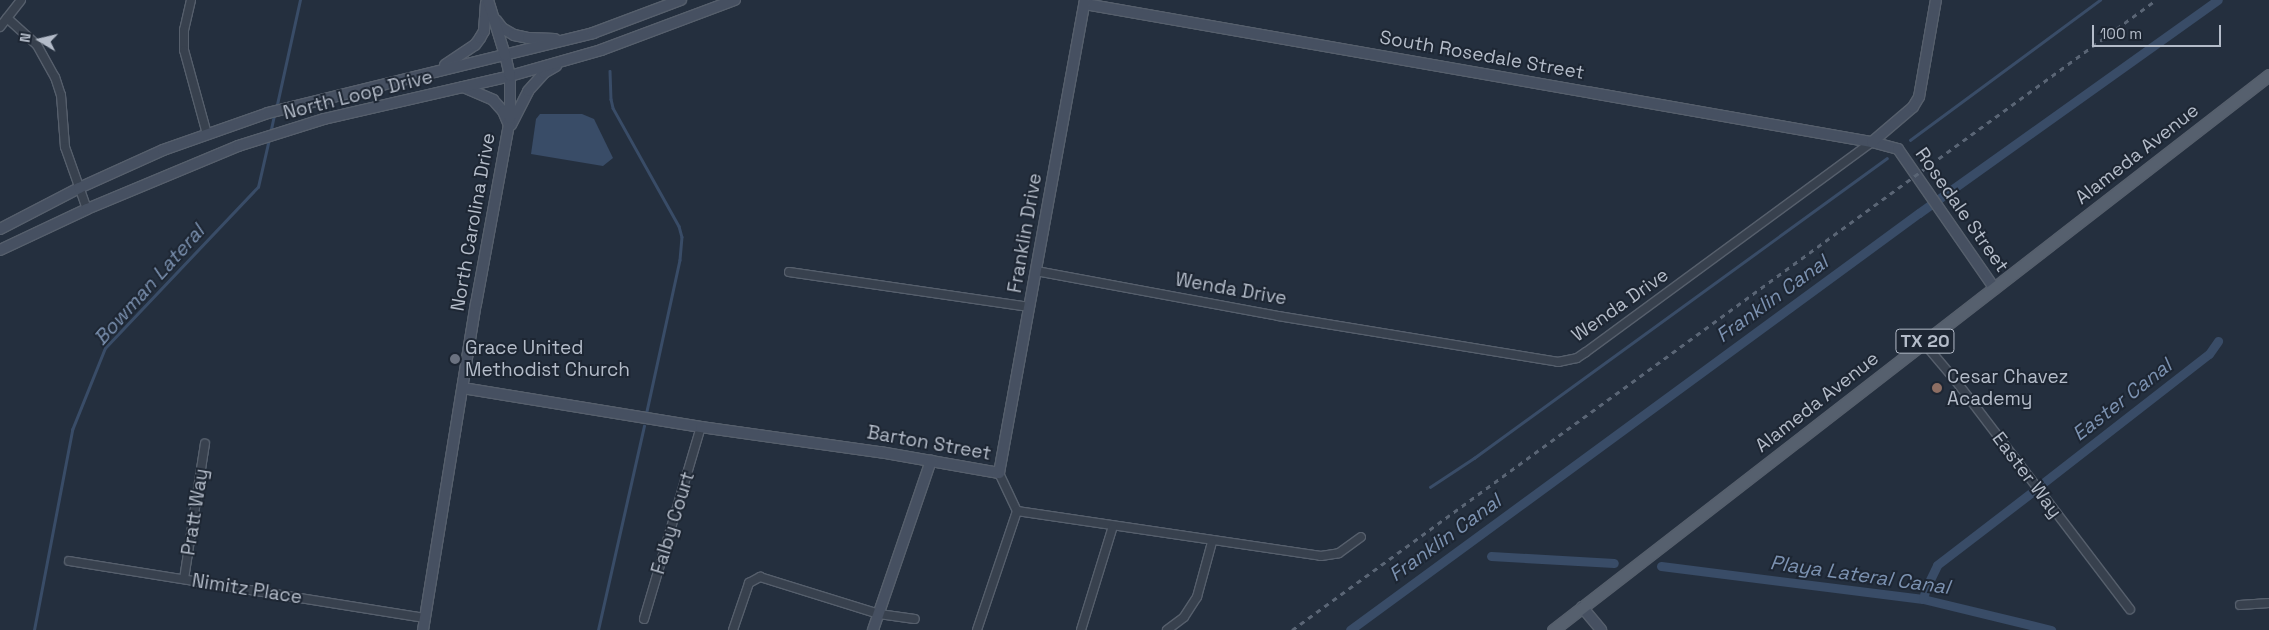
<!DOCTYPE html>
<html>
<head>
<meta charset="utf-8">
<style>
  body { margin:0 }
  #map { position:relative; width:2269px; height:630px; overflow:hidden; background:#242f3e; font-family:"Space Grotesk",sans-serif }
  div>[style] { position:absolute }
  .water>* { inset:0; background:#394c67 }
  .stream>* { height:2.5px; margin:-1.25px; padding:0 1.25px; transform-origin:1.25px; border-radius:1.25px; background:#394c67 }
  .canal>* { height:9px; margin:-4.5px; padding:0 4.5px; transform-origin:4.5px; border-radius:4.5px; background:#394c67 }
  .roads { filter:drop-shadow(1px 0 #565f6c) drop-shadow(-1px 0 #565f6c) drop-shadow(0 1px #565f6c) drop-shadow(0 -1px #565f6c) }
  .street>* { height:8px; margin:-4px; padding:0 4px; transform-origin:4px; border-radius:4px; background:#38414e }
  .secondary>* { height:10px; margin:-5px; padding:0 5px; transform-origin:5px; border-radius:5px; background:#465061 }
  .primary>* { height:11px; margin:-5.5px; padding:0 5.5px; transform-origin:5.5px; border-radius:5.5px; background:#56606e }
  .rail>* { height:2.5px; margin-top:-1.25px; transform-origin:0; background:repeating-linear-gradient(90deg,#5a6575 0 5px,transparent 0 10px) }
  .dots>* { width:14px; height:14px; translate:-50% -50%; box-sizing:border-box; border:2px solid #1d2633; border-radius:50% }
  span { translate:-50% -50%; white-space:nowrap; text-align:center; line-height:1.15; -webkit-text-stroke:4px #1d2633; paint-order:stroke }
  .shield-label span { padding:1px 4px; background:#1d2633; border:1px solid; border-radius:4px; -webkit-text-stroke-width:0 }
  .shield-label { font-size:18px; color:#b4bcc9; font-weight:700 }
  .street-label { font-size:19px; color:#b4bcc9 }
  .poi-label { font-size:19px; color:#b4bcc9 }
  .left { translate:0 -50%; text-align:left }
  .water-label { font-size:20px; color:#7c92b1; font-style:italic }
  .north { position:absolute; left:15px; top:15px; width:50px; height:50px; -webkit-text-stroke:4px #1d2633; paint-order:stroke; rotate:279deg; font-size:14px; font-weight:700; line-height:20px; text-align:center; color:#b4bcc9 }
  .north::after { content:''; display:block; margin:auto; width:18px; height:22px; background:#b4bcc9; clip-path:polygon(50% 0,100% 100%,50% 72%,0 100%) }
  .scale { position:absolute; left:2092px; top:25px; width:129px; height:22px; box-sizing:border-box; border:2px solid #b4bcc9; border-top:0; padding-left:6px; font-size:15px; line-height:18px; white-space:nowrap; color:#b4bcc9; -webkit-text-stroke:4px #1d2633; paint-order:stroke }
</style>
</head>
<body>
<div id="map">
  <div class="water">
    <div style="clip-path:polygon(540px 114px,582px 114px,594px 119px,613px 158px,603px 166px,531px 154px,536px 119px)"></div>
  </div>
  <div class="stream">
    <div style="left:610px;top:71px;width:28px;rotate:88deg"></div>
    <div style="left:611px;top:99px;width:9px;rotate:77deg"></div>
    <div style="left:613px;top:108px;width:135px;rotate:60.8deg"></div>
    <div style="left:679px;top:226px;width:11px;rotate:75deg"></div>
    <div style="left:682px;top:237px;width:23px;rotate:95deg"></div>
    <div style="left:680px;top:260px;width:155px;rotate:102.3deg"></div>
    <div style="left:276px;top:109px;width:112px;rotate:-77.6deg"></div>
    <div style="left:270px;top:134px;width:19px;rotate:-78deg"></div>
    <div style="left:1910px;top:140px;width:236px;rotate:-36.4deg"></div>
    <div style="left:1430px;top:487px;width:53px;rotate:-33.4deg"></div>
    <div style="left:1474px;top:458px;width:510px;rotate:-35.99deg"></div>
    <div style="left:34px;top:630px;width:204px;rotate:-79.2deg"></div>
    <div style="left:72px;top:430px;width:88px;rotate:-68.1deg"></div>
    <div style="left:105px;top:348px;width:222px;rotate:-46.5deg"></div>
    <div style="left:258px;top:187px;width:49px;rotate:-77.1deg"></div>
    <div style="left:598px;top:630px;width:209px;rotate:-77.3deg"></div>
  </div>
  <div class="canal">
    <div style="left:2043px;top:483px;width:210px;rotate:-37.9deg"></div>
    <div style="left:2209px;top:354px;width:16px;rotate:-55deg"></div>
    <div style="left:1491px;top:556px;width:123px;rotate:3.3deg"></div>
    <div style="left:1661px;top:566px;width:264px;rotate:7.2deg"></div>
    <div style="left:1923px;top:599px;width:132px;rotate:13.6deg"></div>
    <div style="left:1923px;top:599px;width:11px;rotate:-75deg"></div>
    <div style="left:1926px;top:588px;width:25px;rotate:-64deg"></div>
    <div style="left:1937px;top:565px;width:118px;rotate:-37.5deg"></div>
    <div style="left:1350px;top:630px;width:705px;rotate:-36.24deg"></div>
    <div style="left:1919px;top:213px;width:367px;rotate:-35.5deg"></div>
  </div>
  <div class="roads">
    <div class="street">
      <div style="left:191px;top:0;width:31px;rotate:103deg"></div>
      <div style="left:184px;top:30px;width:20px;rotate:90deg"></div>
      <div style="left:184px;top:50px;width:87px;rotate:74.7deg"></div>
      <div style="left:7px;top:18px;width:40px;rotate:42deg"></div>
      <div style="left:37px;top:45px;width:37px;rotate:61deg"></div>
      <div style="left:55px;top:77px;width:19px;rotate:72deg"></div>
      <div style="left:61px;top:95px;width:52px;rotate:85.6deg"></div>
      <div style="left:65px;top:147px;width:66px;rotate:70.5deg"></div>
      <div style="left:0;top:27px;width:34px;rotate:-52deg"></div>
      <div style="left:1036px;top:271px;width:246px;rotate:10.5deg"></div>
      <div style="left:1278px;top:316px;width:284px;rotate:9.3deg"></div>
      <div style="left:1558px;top:362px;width:19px;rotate:-12deg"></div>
      <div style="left:1577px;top:358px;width:11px;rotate:-34deg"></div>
      <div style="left:1586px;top:352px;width:355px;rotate:-36.3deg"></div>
      <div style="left:789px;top:272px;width:243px;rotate:8.3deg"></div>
      <div style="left:1923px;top:342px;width:51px;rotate:49.8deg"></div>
      <div style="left:1956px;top:381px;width:287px;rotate:52.7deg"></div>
      <div style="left:999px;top:473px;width:42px;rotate:64.7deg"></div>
      <div style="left:1017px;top:511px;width:307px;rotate:8.4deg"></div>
      <div style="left:1321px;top:556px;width:18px;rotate:-9deg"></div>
      <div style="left:1339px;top:553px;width:27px;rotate:-36deg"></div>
      <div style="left:69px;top:561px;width:361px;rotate:9.1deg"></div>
      <div style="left:184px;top:579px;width:137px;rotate:-81.2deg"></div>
      <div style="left:2240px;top:605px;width:29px;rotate:-4deg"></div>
      <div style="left:644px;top:619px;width:200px;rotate:-73.5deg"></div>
      <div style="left:733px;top:630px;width:50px;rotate:-71.2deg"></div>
      <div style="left:749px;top:583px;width:13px;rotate:-29deg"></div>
      <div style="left:760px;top:577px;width:125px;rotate:17.3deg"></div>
      <div style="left:879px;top:614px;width:36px;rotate:8deg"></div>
      <div style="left:977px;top:630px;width:126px;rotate:-71.4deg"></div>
      <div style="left:1081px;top:630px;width:109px;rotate:-72.9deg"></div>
      <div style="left:1167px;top:630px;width:21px;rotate:-37deg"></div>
      <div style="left:1184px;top:617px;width:24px;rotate:-57deg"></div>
      <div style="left:1197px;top:597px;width:57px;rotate:-74.7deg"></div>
    </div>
    <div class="secondary">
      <div style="left:1085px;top:4px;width:799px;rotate:9.95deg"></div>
      <div style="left:1872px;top:142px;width:27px;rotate:15deg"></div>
      <div style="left:1898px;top:149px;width:170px;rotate:55.3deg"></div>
      <div style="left:496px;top:20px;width:10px;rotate:53deg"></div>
      <div style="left:502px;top:28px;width:14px;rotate:30deg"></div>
      <div style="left:514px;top:35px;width:14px;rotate:12deg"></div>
      <div style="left:528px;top:38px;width:27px;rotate:2deg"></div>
      <div style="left:445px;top:65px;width:36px;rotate:-34deg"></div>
      <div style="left:475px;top:45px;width:9px;rotate:-54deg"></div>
      <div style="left:480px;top:38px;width:8px;rotate:-60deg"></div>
      <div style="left:484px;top:31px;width:28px;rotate:-86deg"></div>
      <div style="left:463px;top:87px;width:33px;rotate:23deg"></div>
      <div style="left:493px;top:100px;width:15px;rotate:48deg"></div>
      <div style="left:503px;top:111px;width:13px;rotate:67deg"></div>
      <div style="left:511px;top:125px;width:38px;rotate:-63deg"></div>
      <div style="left:528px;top:91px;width:24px;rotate:-48deg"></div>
      <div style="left:544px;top:73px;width:14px;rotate:-30deg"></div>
      <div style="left:1872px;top:142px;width:54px;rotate:-40.5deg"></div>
      <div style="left:1913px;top:107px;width:12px;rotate:-59deg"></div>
      <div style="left:1919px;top:97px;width:98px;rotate:-80.1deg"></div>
      <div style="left:0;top:229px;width:89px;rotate:-27.4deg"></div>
      <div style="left:79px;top:188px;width:92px;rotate:-24.3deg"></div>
      <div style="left:163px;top:150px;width:111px;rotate:-19.4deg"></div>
      <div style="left:268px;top:113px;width:335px;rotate:-13.8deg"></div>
      <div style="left:593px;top:33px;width:94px;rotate:-20.6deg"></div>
      <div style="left:0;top:250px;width:96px;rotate:-25.2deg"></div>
      <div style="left:87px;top:209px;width:164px;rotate:-22.6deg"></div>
      <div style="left:238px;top:146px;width:90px;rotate:-17.4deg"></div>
      <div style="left:324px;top:119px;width:191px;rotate:-13deg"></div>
      <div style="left:510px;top:76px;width:95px;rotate:-15.9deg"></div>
      <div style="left:601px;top:50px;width:143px;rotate:-20.5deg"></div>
      <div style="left:463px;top:388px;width:241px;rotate:9.3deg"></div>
      <div style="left:701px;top:427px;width:181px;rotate:8deg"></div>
      <div style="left:880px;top:452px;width:121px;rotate:10deg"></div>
      <div style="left:999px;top:473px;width:481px;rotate:-79.7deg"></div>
      <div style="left:1582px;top:607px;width:30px;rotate:50deg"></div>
      <div style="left:423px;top:630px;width:330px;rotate:-80.8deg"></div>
      <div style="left:476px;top:304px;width:189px;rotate:-79.6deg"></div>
      <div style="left:510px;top:118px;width:42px;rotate:-90deg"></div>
      <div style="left:510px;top:76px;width:22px;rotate:-103deg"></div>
      <div style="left:505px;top:55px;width:58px;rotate:-107.2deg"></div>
      <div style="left:873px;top:630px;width:179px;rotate:-71.1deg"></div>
    </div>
    <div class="primary">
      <div style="left:1553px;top:630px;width:906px;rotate:-37.78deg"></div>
    </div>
  </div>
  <div class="rail">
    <div style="left:1292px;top:630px;width:1069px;rotate:-36.1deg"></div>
  </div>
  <div class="dots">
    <div style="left:455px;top:359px;background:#6b7280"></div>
    <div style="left:1937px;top:388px;background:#8d6e63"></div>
  </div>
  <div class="shield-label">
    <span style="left:1925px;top:341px">TX 20</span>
  </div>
  <div class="street-label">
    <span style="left:1482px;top:55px;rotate:10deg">South Rosedale Street</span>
    <span style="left:358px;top:95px;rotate:-14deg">North Loop Drive</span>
    <span style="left:2137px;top:154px;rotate:-38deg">Alameda Avenue</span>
    <span style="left:1962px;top:210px;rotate:55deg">Rosedale Street</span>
    <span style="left:473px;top:222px;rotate:-80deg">North Carolina Drive</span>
    <span style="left:1025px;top:233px;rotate:-80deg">Franklin Drive</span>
    <span style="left:1231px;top:289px;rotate:10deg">Wenda Drive</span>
    <span style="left:1620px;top:305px;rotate:-35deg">Wenda Drive</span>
    <span style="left:1817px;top:402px;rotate:-38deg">Alameda Avenue</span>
    <span style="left:929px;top:443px;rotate:10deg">Barton Street</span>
    <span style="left:2027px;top:475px;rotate:53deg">Easter Way</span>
    <span style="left:195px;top:512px;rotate:-81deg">Pratt Way</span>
    <span style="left:673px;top:523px;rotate:-73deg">Falby Court</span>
    <span style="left:247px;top:589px;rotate:9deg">Nimitz Place</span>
  </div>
  <div class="poi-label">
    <span class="left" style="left:465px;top:359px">Grace United<br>Methodist Church</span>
    <span class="left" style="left:1947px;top:388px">Cesar Chavez<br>Academy</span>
  </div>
  <div class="water-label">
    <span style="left:149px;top:285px;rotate:-48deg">Bowman Lateral</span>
    <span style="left:1772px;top:299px;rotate:-36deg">Franklin Canal</span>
    <span style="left:2122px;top:400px;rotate:-38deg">Easter Canal</span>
    <span style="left:1445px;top:538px;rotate:-36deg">Franklin Canal</span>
    <span style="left:1860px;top:575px;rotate:8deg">Playa Lateral Canal</span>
  </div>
  <div class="north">N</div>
  <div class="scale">100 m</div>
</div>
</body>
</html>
